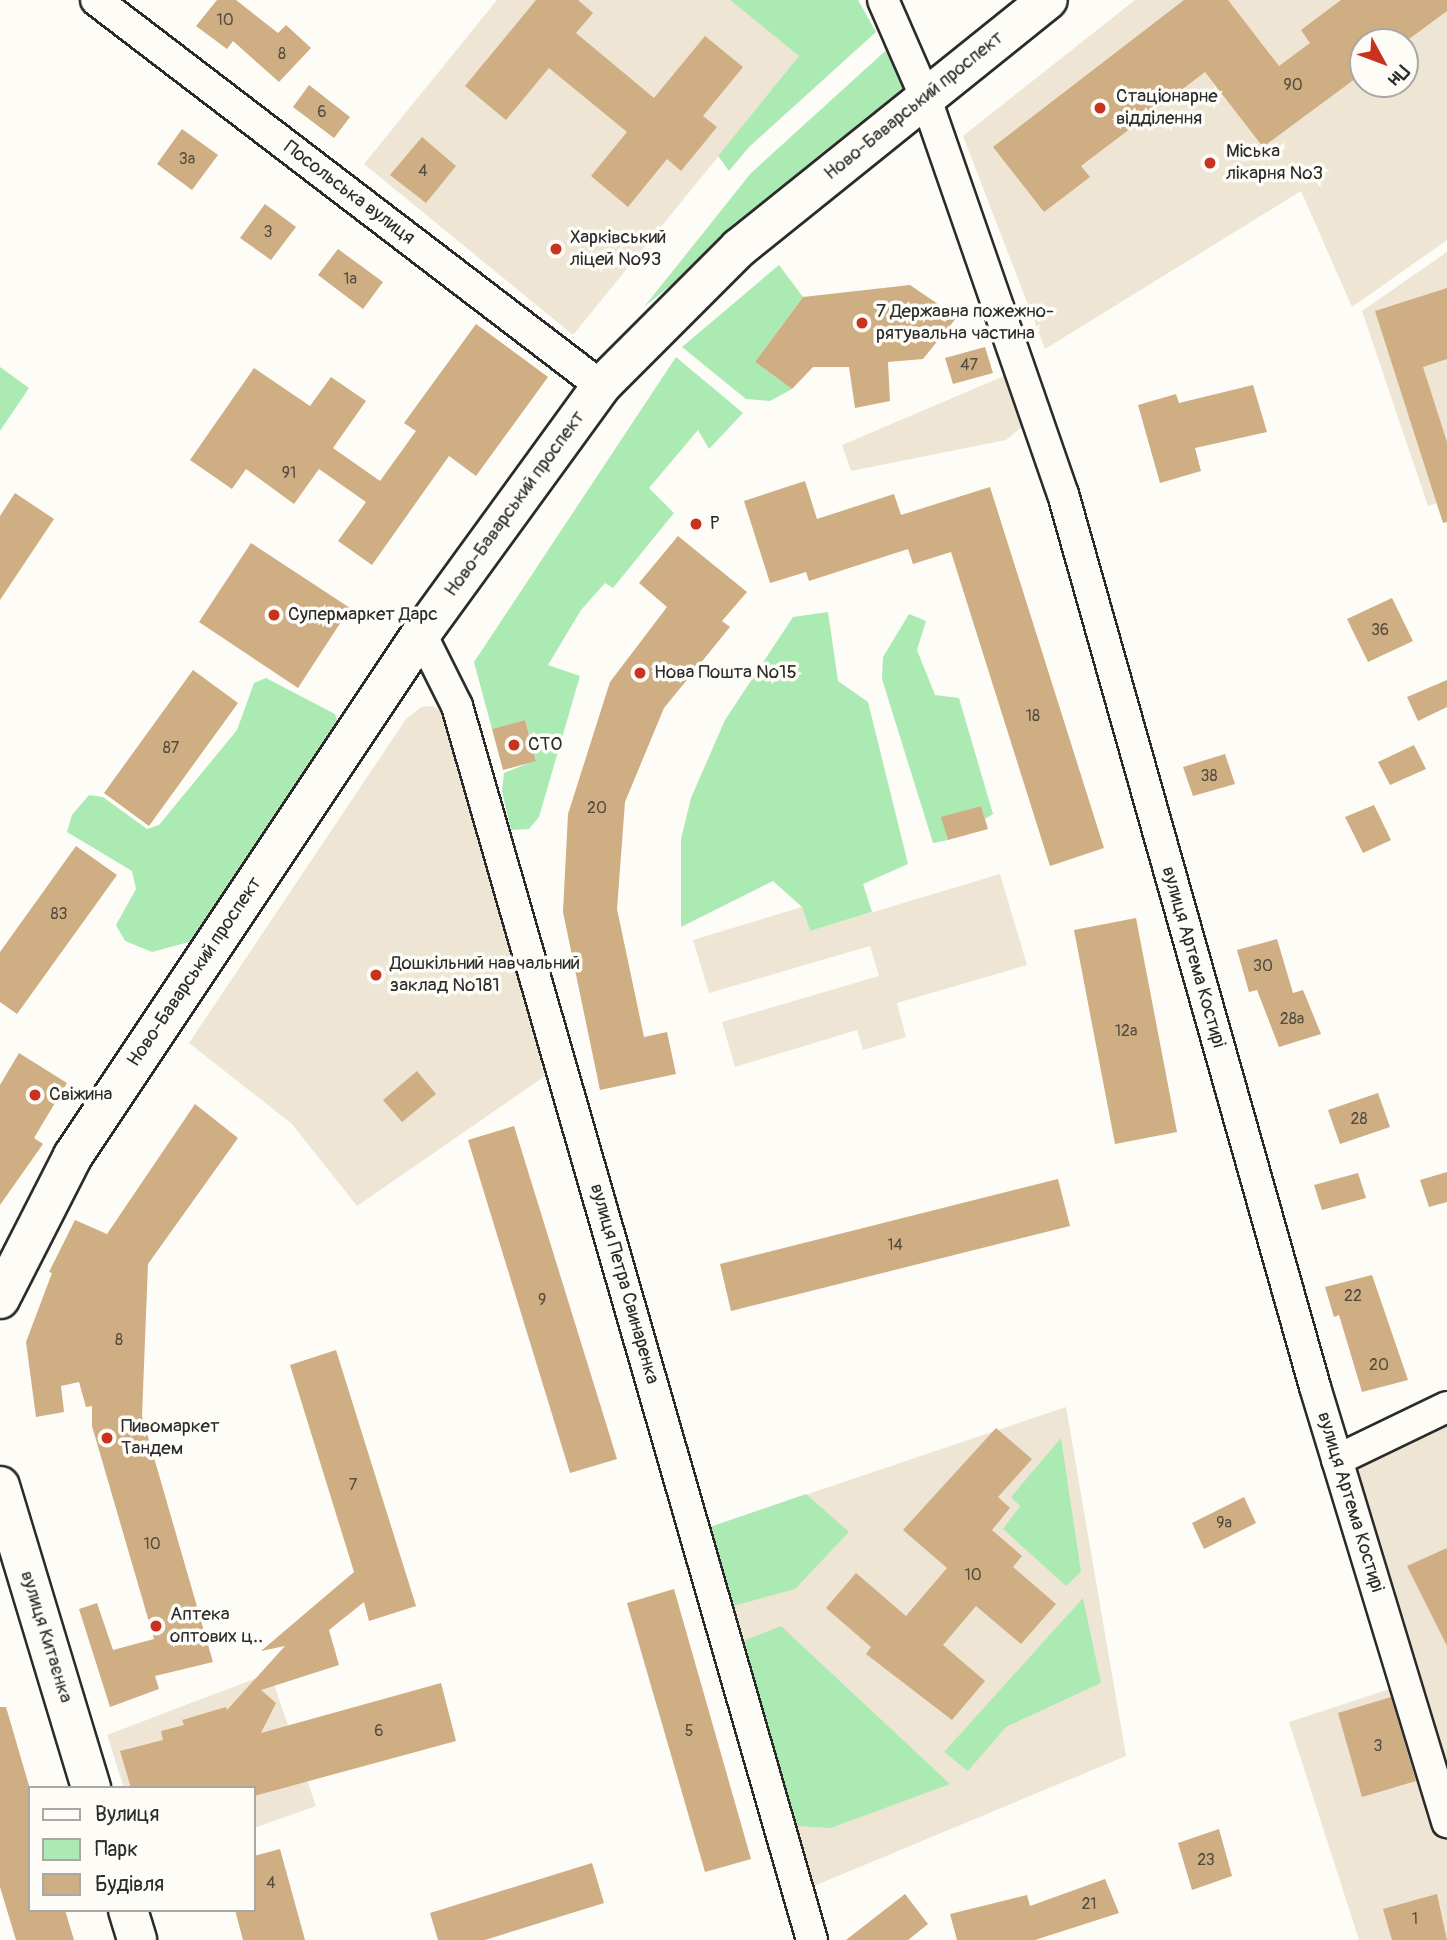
<!DOCTYPE html>
<html>
<head>
<meta charset="utf-8">
<style>
  body { margin:0 }
  #map { position:relative; width:1447px; height:1940px; overflow:hidden; background:#fdfcf7; font-family:Pangolin,sans-serif }
  div>[style] { position:absolute }
  .built>* { inset:0; background:#efe5d4 }
  .green>* { inset:0; background:#abebb3 }
  .building>* { inset:0; background:#ceae82 }
  .roads { filter:drop-shadow(2px 0 #2b2b2b) drop-shadow(-2px 0 #2b2b2b) drop-shadow(0 2px #2b2b2b) drop-shadow(0 -2px #2b2b2b) }
  .minor>* { height:30px; margin:-15px; padding:0 15px; transform-origin:15px; border-radius:15px; background:#fdfcf7 }
  .primary>* { height:38px; margin:-19px; padding:0 19px; transform-origin:19px; border-radius:19px; background:#fdfcf7 }
  .dots>* { width:19px; height:19px; translate:-50% -50%; box-sizing:border-box; border:4px solid #fdfcf7; border-radius:50% }
  span { translate:-50% -50%; white-space:nowrap; text-align:center; line-height:1.15; -webkit-text-stroke:7px #fdfcf7; paint-order:stroke }
  .number-label { font-size:16px; color:#544c41 }
  .number-label span { -webkit-text-stroke-width:0 }
  .poi-label { font-size:19px; color:#2b2b2b }
  .left { translate:0 -50%; text-align:left }
  .street-label { font-size:19px; color:#2b2b2b }
  .legend { position:absolute; left:28px; top:1786px; width:228px; height:126px; box-sizing:border-box; background:#fdfcf7; border:2px solid #a9a8a5; margin:0; padding:9px 12px; list-style:none; font-size:21px; color:#2b2b2b }
  .legend li { display:flex; align-items:center; gap:14px; height:35px }
  .legend b { width:35px; border:2px solid #a9a8a5 }
  .north { position:absolute; left:1349px; top:28px; width:70px; height:70px; box-sizing:border-box; background:#fdfcf7; border:2px solid #a9a8a5; border-radius:50%; rotate:131deg; font-size:19px; font-weight:700; line-height:28px; text-align:center; color:#2b2b2b }
  .north::after { content:''; display:block; margin:auto; width:24px; height:32px; background:#c8321e; clip-path:polygon(50% 0,100% 100%,50% 72%,0 100%) }
</style>
</head>
<body>
<div id="map">
  <div class="built">
    <div style="clip-path:polygon(497px 0,730px 0,800px 56px,573px 335px,364px 164px)"></div>
    <div style="clip-path:polygon(evenodd,1135px 0,1447px 0,1447px 240px,1352px 307px,1301px 191px,1045px 349px,963px 136px,1135px 0,1363px 42px,1405px 42px,1405px 84px,1363px 84px,1363px 42px)"></div>
    <div style="clip-path:polygon(1447px 252px,1447px 500px,1428px 506px,1362px 311px)"></div>
    <div style="clip-path:polygon(1011px 373px,1026px 416px,1022px 427px,1006px 440px,851px 471px,842px 445px)"></div>
    <div style="clip-path:polygon(433px 706px,445px 715px,545px 1076px,357px 1206px,292px 1124px,189px 1043px,406px 719px,421px 707px)"></div>
    <div style="clip-path:polygon(1000px 874px,1027px 965px,897px 1003px,906px 1037px,863px 1050px,857px 1030px,735px 1067px,722px 1022px,879px 976px,870px 946px,709px 993px,693px 940px,802px 907px,810px 931px)"></div>
    <div style="clip-path:polygon(1066px 1407px,1126px 1756px,814px 1886px,710px 1527px)"></div>
    <div style="clip-path:polygon(1447px 1414px,1447px 1940px,1359px 1940px,1289px 1722px,1411px 1682px,1345px 1462px)"></div>
    <div style="clip-path:polygon(270px 1673px,316px 1806px,254px 1828px,254px 1788px,124px 1788px,107px 1735px)"></div>
  </div>
  <div class="green">
    <div style="clip-path:polygon(730px 0,858px 0,876px 32px,749px 147px,729px 171px,718px 156px,799px 56px)"></div>
    <div style="clip-path:polygon(894px 43px,912px 91px,644px 307px,751px 173px)"></div>
    <div style="clip-path:polygon(779px 265px,803px 297px,755px 362px,792px 389px,770px 401px,746px 399px,682px 347px)"></div>
    <div style="clip-path:polygon(676px 357px,743px 413px,709px 449px,698px 430px,649px 488px,674px 513px,613px 588px,605px 583px,581px 610px,548px 665px,580px 676px,539px 817px,529px 829px,511px 830px,502px 791px,504px 773px,536px 760px,525px 720px,492px 729px,474px 662px)"></div>
    <div style="clip-path:polygon(0 367px,29px 388px,0 431px)"></div>
    <div style="clip-path:polygon(828px 612px,838px 681px,868px 702px,908px 864px,863px 884px,872px 912px,810px 931px,802px 907px,773px 881px,681px 927px,681px 839px,691px 798px,725px 720px,793px 617px)"></div>
    <div style="clip-path:polygon(909px 614px,926px 621px,917px 650px,935px 695px,959px 698px,993px 814px,985px 819px,981px 806px,942px 818px,948px 840px,933px 843px,882px 679px,883px 657px)"></div>
    <div style="clip-path:polygon(266px 678px,335px 714px,344px 739px,211px 936px,152px 952px,125px 941px,116px 925px,136px 889px,132px 871px,67px 832px,72px 815px,89px 795px,103px 797px,147px 829px,159px 825px,237px 730px,254px 683px)"></div>
    <div style="clip-path:polygon(1061px 1438px,1081px 1572px,1066px 1586px,1003px 1529px,1020px 1506px,1011px 1497px)"></div>
    <div style="clip-path:polygon(806px 1494px,849px 1532px,795px 1589px,733px 1606px,710px 1527px)"></div>
    <div style="clip-path:polygon(1083px 1598px,1101px 1683px,1006px 1727px,968px 1771px,944px 1752px)"></div>
    <div style="clip-path:polygon(781px 1626px,950px 1784px,831px 1828px,797px 1826px,743px 1641px)"></div>
  </div>
  <div class="building">
    <div style="clip-path:polygon(217px 0,236px 0,278px 33px,286px 25px,311px 48px,279px 82px,233px 41px,227px 49px,196px 26px)"></div>
    <div style="clip-path:polygon(536px 0,578px 0,593px 13px,576px 33px,654px 98px,705px 36px,743px 67px,703px 116px,717px 127px,681px 171px,667px 159px,628px 207px,591px 176px,627px 132px,549px 68px,506px 120px,465px 86px)"></div>
    <div style="clip-path:polygon(1184px 0,1228px 0,1279px 66px,1310px 43px,1301px 30px,1341px 0,1447px 0,1447px 11px,1405px 42px,1363px 42px,1363px 73px,1263px 147px,1205px 72px,1081px 166px,1090px 177px,1044px 212px,993px 147px)"></div>
    <div style="clip-path:polygon(309px 85px,350px 117px,334px 138px,293px 107px)"></div>
    <div style="clip-path:polygon(182px 129px,218px 155px,192px 190px,157px 164px)"></div>
    <div style="clip-path:polygon(422px 137px,456px 166px,426px 203px,390px 175px)"></div>
    <div style="clip-path:polygon(265px 204px,296px 227px,271px 260px,240px 238px)"></div>
    <div style="clip-path:polygon(338px 249px,383px 282px,363px 309px,318px 275px)"></div>
    <div style="clip-path:polygon(910px 285px,957px 317px,923px 359px,888px 362px,890px 401px,855px 408px,849px 367px,813px 367px,792px 389px,755px 362px,803px 297px)"></div>
    <div style="clip-path:polygon(1447px 288px,1447px 359px,1423px 367px,1447px 442px,1447px 522px,1443px 523px,1375px 311px)"></div>
    <div style="clip-path:polygon(476px 324px,548px 377px,476px 476px,449px 456px,372px 565px,338px 541px,366px 502px,319px 469px,294px 504px,246px 469px,232px 489px,190px 460px,254px 368px,310px 406px,331px 377px,366px 401px,333px 448px,380px 481px,416px 431px,404px 423px)"></div>
    <div style="clip-path:polygon(985px 347px,993px 373px,953px 384px,945px 358px)"></div>
    <div style="clip-path:polygon(1253px 385px,1267px 432px,1195px 448px,1201px 471px,1160px 483px,1138px 405px,1176px 394px,1179px 403px)"></div>
    <div style="clip-path:polygon(805px 481px,817px 519px,894px 494px,901px 515px,990px 487px,1104px 848px,1050px 866px,951px 552px,913px 564px,908px 549px,809px 581px,806px 572px,770px 583px,744px 501px)"></div>
    <div style="clip-path:polygon(15px 493px,54px 519px,0 600px,0 516px)"></div>
    <div style="clip-path:polygon(678px 536px,747px 592px,722px 621px,730px 627px,664px 708px,625px 802px,617px 909px,644px 1037px,667px 1032px,676px 1074px,600px 1090px,563px 912px,568px 814px,610px 682px,667px 607px,639px 583px)"></div>
    <div style="clip-path:polygon(251px 543px,350px 608px,298px 688px,199px 622px)"></div>
    <div style="clip-path:polygon(1392px 598px,1413px 641px,1368px 662px,1347px 619px)"></div>
    <div style="clip-path:polygon(193px 670px,238px 703px,149px 826px,104px 793px)"></div>
    <div style="clip-path:polygon(1447px 680px,1447px 707px,1418px 721px,1407px 697px)"></div>
    <div style="clip-path:polygon(525px 720px,536px 761px,503px 770px,492px 729px)"></div>
    <div style="clip-path:polygon(1414px 745px,1426px 769px,1390px 785px,1378px 762px)"></div>
    <div style="clip-path:polygon(1225px 754px,1235px 784px,1193px 796px,1183px 767px)"></div>
    <div style="clip-path:polygon(1374px 805px,1391px 840px,1363px 853px,1345px 817px)"></div>
    <div style="clip-path:polygon(981px 806px,988px 829px,948px 840px,941px 817px)"></div>
    <div style="clip-path:polygon(76px 846px,117px 875px,17px 1014px,0 1002px,0 952px)"></div>
    <div style="clip-path:polygon(1136px 918px,1177px 1132px,1115px 1144px,1074px 930px)"></div>
    <div style="clip-path:polygon(1277px 939px,1293px 993px,1303px 990px,1321px 1034px,1279px 1047px,1257px 990px,1249px 992px,1237px 950px)"></div>
    <div style="clip-path:polygon(19px 1053px,67px 1083px,34px 1138px,43px 1144px,0 1205px,0 1085px)"></div>
    <div style="clip-path:polygon(417px 1071px,436px 1094px,402px 1122px,383px 1100px)"></div>
    <div style="clip-path:polygon(1378px 1093px,1390px 1127px,1340px 1144px,1328px 1110px)"></div>
    <div style="clip-path:polygon(195px 1104px,238px 1138px,148px 1264px,142px 1416px,213px 1662px,155px 1676px,159px 1689px,110px 1707px,79px 1609px,97px 1603px,113px 1650px,154px 1639px,92px 1426px,92px 1406px,86px 1407px,79px 1382px,61px 1386px,64px 1412px,36px 1417px,26px 1342px,52px 1273px,49px 1272px,75px 1220px,107px 1234px)"></div>
    <div style="clip-path:polygon(514px 1126px,617px 1459px,570px 1473px,468px 1140px)"></div>
    <div style="clip-path:polygon(1447px 1172px,1447px 1202px,1429px 1207px,1420px 1180px)"></div>
    <div style="clip-path:polygon(1358px 1173px,1366px 1198px,1322px 1210px,1314px 1185px)"></div>
    <div style="clip-path:polygon(1058px 1179px,1070px 1226px,731px 1311px,720px 1264px)"></div>
    <div style="clip-path:polygon(1372px 1275px,1408px 1380px,1362px 1392px,1339px 1315px,1334px 1317px,1325px 1287px)"></div>
    <div style="clip-path:polygon(336px 1350px,416px 1606px,369px 1621px,364px 1602px,329px 1630px,339px 1665px,261px 1690px,276px 1703px,261px 1733px,441px 1683px,456px 1741px,254px 1796px,254px 1788px,131px 1788px,120px 1751px,163px 1740px,161px 1731px,184px 1725px,182px 1720px,226px 1707px,227px 1710px,285px 1646px,261px 1651px,354px 1572px,290px 1365px)"></div>
    <div style="clip-path:polygon(996px 1428px,1032px 1459px,998px 1497px,1010px 1508px,992px 1530px,1022px 1556px,1013px 1567px,1056px 1604px,1021px 1644px,976px 1606px,943px 1645px,985px 1681px,952px 1720px,866px 1654px,871px 1647px,826px 1608px,856px 1573px,906px 1616px,947px 1568px,903px 1530px)"></div>
    <div style="clip-path:polygon(1244px 1497px,1256px 1523px,1204px 1549px,1192px 1523px)"></div>
    <div style="clip-path:polygon(1447px 1548px,1447px 1646px,1407px 1566px)"></div>
    <div style="clip-path:polygon(674px 1589px,751px 1859px,705px 1872px,627px 1603px)"></div>
    <div style="clip-path:polygon(1391px 1697px,1416px 1781px,1362px 1797px,1338px 1713px)"></div>
    <div style="clip-path:polygon(0 1707px,6px 1707px,30px 1789px,30px 1910px,65px 1910px,74px 1940px,16px 1940px,0 1887px)"></div>
    <div style="clip-path:polygon(1219px 1829px,1232px 1876px,1192px 1890px,1178px 1843px)"></div>
    <div style="clip-path:polygon(280px 1849px,305px 1940px,243px 1940px,235px 1910px,254px 1910px,254px 1856px)"></div>
    <div style="clip-path:polygon(592px 1863px,604px 1903px,485px 1940px,438px 1940px,430px 1913px)"></div>
    <div style="clip-path:polygon(1105px 1879px,1119px 1913px,1035px 1940px,957px 1940px,950px 1914px,1027px 1895px,1030px 1906px)"></div>
    <div style="clip-path:polygon(905px 1894px,928px 1924px,908px 1940px,846px 1940px)"></div>
    <div style="clip-path:polygon(1437px 1894px,1447px 1940px,1392px 1940px,1383px 1909px)"></div>
  </div>
  <div class="roads">
    <div class="minor">
      <div style="left:96px;top:0;width:636px;rotate:37.39deg"></div>
      <div style="left:883px;top:0;width:105px;rotate:66.4deg"></div>
      <div style="left:925px;top:96px;width:421px;rotate:70.9deg"></div>
      <div style="left:1063px;top:494px;width:928px;rotate:74.24deg"></div>
      <div style="left:1315px;top:1387px;width:455px;rotate:73.1deg"></div>
      <div style="left:421px;top:634px;width:80px;rotate:63.4deg"></div>
      <div style="left:457px;top:706px;width:1284px;rotate:73.95deg"></div>
      <div style="left:1337px;top:1460px;width:122px;rotate:-25.7deg"></div>
    </div>
    <div class="primary">
      <div style="left:0;top:1299px;width:161px;rotate:-63deg"></div>
      <div style="left:73px;top:1156px;width:627px;rotate:-56.31deg"></div>
      <div style="left:421px;top:634px;width:306px;rotate:-54deg"></div>
      <div style="left:601px;top:386px;width:195px;rotate:-45deg"></div>
      <div style="left:739px;top:248px;width:396px;rotate:-38.8deg"></div>
      <div style="left:0;top:1486px;width:315px;rotate:73.2deg"></div>
      <div style="left:128px;top:1910px;width:31px;rotate:73deg"></div>
    </div>
  </div>
  <div class="dots">
    <div style="left:1100px;top:108px;background:#c8321e"></div>
    <div style="left:1210px;top:163px;background:#c8321e"></div>
    <div style="left:556px;top:249px;background:#c8321e"></div>
    <div style="left:862px;top:323px;background:#c8321e"></div>
    <div style="left:696px;top:524px;background:#c8321e"></div>
    <div style="left:274px;top:615px;background:#c8321e"></div>
    <div style="left:640px;top:673px;background:#c8321e"></div>
    <div style="left:514px;top:745px;background:#c8321e"></div>
    <div style="left:376px;top:975px;background:#c8321e"></div>
    <div style="left:35px;top:1095px;background:#c8321e"></div>
    <div style="left:107px;top:1438px;background:#c8321e"></div>
    <div style="left:156px;top:1626px;background:#c8321e"></div>
  </div>
  <div class="number-label">
    <span style="left:225px;top:20px">10</span>
    <span style="left:282px;top:54px">8</span>
    <span style="left:1293px;top:85px">90</span>
    <span style="left:322px;top:112px">6</span>
    <span style="left:187px;top:159px">3а</span>
    <span style="left:423px;top:171px">4</span>
    <span style="left:268px;top:232px">3</span>
    <span style="left:350px;top:279px">1а</span>
    <span style="left:969px;top:365px">47</span>
    <span style="left:289px;top:473px">91</span>
    <span style="left:1380px;top:630px">36</span>
    <span style="left:1033px;top:716px">18</span>
    <span style="left:171px;top:748px">87</span>
    <span style="left:1209px;top:776px">38</span>
    <span style="left:597px;top:808px">20</span>
    <span style="left:59px;top:914px">83</span>
    <span style="left:1263px;top:966px">30</span>
    <span style="left:1292px;top:1019px">28а</span>
    <span style="left:1126px;top:1031px">12а</span>
    <span style="left:1359px;top:1119px">28</span>
    <span style="left:895px;top:1245px">14</span>
    <span style="left:1353px;top:1296px">22</span>
    <span style="left:542px;top:1300px">9</span>
    <span style="left:119px;top:1340px">8</span>
    <span style="left:1379px;top:1365px">20</span>
    <span style="left:353px;top:1485px">7</span>
    <span style="left:1224px;top:1523px">9а</span>
    <span style="left:152px;top:1544px">10</span>
    <span style="left:973px;top:1575px">10</span>
    <span style="left:379px;top:1731px">6</span>
    <span style="left:689px;top:1731px">5</span>
    <span style="left:1378px;top:1746px">3</span>
    <span style="left:1206px;top:1860px">23</span>
    <span style="left:271px;top:1883px">4</span>
    <span style="left:1089px;top:1904px">21</span>
    <span style="left:1415px;top:1919px">1</span>
  </div>
  <div class="poi-label">
    <span class="left" style="left:1116px;top:108px">Стаціонарне<br>відділення</span>
    <span class="left" style="left:1226px;top:163px">Міська<br>лікарня №3</span>
    <span class="left" style="left:570px;top:249px">Харківський<br>ліцей №93</span>
    <span class="left" style="left:876px;top:323px">7 Державна пожежно-<br>рятувальна частина</span>
    <span class="left" style="left:710px;top:524px">Р</span>
    <span class="left" style="left:288px;top:615px">Супермаркет Дарс</span>
    <span class="left" style="left:654px;top:673px">Нова Пошта №15</span>
    <span class="left" style="left:528px;top:745px">СТО</span>
    <span class="left" style="left:390px;top:975px">Дошкільний навчальний<br>заклад №181</span>
    <span class="left" style="left:49px;top:1095px">Свіжина</span>
    <span class="left" style="left:121px;top:1438px">Пивомаркет<br>Тандем</span>
    <span class="left" style="left:170px;top:1626px">Аптека<br>оптових ц‥</span>
  </div>
  <div class="street-label">
    <span style="left:914px;top:106px;rotate:-39deg">Ново-Баварський проспект</span>
    <span style="left:349px;top:193px;rotate:37deg">Посольська вулиця</span>
    <span style="left:515px;top:504px;rotate:-54deg">Ново-Баварський проспект</span>
    <span style="left:1193px;top:957px;rotate:74deg">вулиця Артема Костирі</span>
    <span style="left:195px;top:972px;rotate:-56deg">Ново-Баварський проспект</span>
    <span style="left:624px;top:1284px;rotate:74deg">вулиця Петра Свинаренка</span>
    <span style="left:1350px;top:1502px;rotate:73deg">вулиця Артема Костирі</span>
    <span style="left:46px;top:1637px;rotate:73deg">вулиця Китаєнка</span>
  </div>
  <ul class="legend">
  <li><b style="height:9px;background:#fdfcf7"></b>Вулиця</li>
  <li><b style="height:19px;background:#abebb3"></b>Парк</li>
  <li><b style="height:19px;background:#ceae82"></b>Будівля</li>
  </ul>
  <div class="north">Пн</div>
</div>
</body>
</html>
